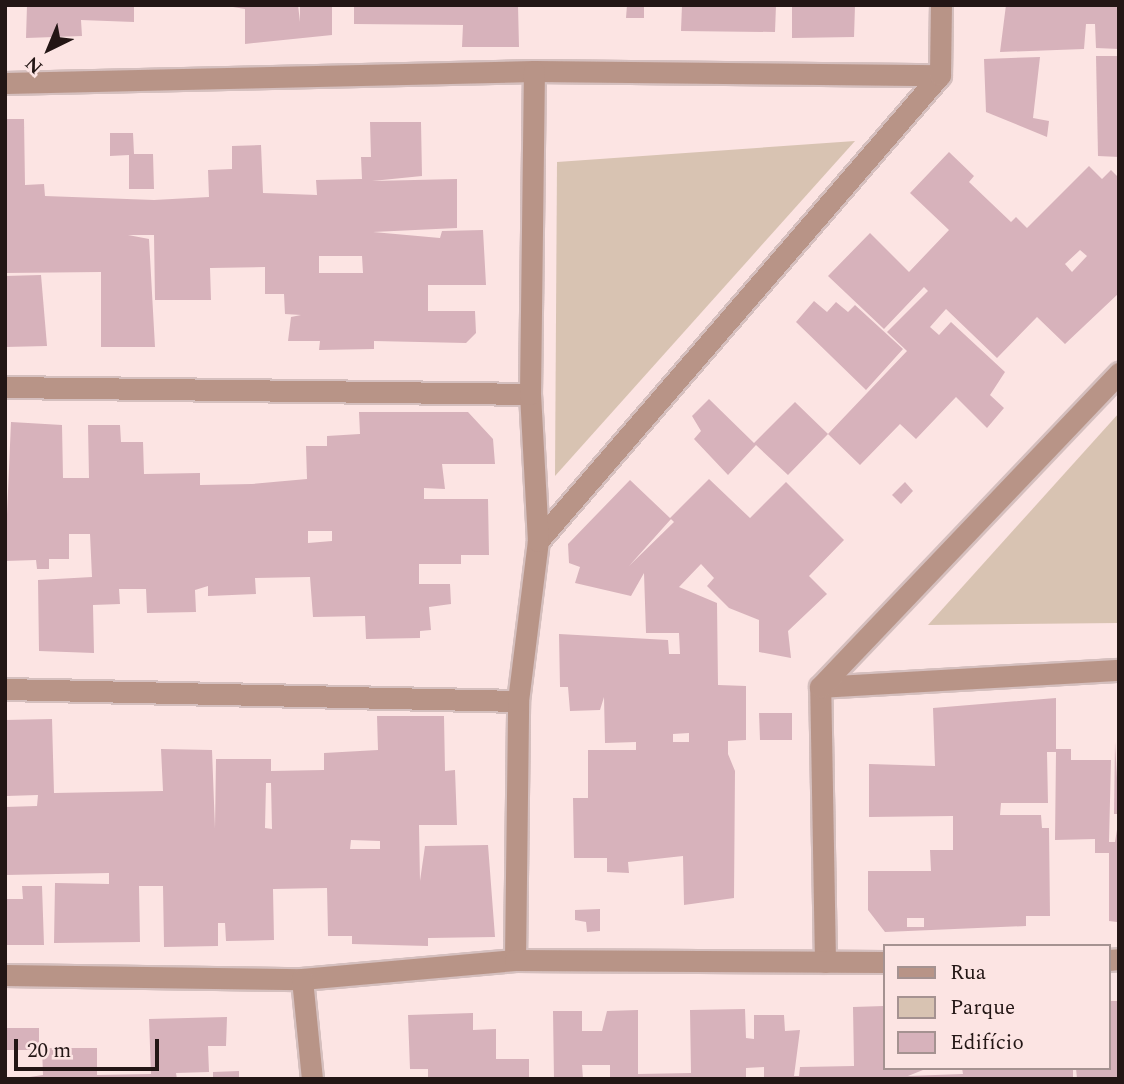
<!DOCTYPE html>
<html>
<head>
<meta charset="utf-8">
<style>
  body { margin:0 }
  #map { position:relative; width:1124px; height:1084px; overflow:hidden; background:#fce4e3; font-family:Spectral,serif }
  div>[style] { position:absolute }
  .green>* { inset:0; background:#d8c3b2 }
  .building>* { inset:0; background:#d7b2bb }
  .roads { filter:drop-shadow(2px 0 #d5bfbe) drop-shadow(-2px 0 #d5bfbe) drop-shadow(0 2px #d5bfbe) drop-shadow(0 -2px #d5bfbe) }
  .minor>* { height:21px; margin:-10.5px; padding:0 10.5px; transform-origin:10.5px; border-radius:10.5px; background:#b89487 }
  span { translate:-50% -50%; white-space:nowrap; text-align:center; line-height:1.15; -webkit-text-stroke:5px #fce4e3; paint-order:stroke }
  .frame { position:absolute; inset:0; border:7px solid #231615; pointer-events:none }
  .legend { position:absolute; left:883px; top:944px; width:228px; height:126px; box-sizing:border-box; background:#fce4e3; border:2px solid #a59291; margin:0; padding:9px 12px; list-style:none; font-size:21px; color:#231615 }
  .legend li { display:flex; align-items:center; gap:14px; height:35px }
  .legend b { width:35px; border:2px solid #a59291 }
  .north { position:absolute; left:14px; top:14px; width:70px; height:70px; -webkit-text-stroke:5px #fce4e3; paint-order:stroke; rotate:223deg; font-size:19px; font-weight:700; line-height:28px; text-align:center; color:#231615 }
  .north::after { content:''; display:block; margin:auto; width:24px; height:32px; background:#231615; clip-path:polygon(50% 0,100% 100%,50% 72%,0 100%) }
  .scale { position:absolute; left:14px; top:1039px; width:145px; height:32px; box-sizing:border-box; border:4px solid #231615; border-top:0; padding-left:9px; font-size:21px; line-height:24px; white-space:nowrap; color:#231615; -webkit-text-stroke:5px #fce4e3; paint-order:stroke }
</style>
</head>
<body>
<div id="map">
  <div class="green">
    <div style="clip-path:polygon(855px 141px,555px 476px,557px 162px)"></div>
    <div style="clip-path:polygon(1119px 413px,1119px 623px,928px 625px)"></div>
  </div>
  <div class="building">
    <div style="clip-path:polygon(27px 5px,134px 5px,134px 22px,81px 20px,82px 36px,26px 38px)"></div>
    <div style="clip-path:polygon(221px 5px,298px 5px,300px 22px,300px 5px,332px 5px,332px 35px,245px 44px,245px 9px)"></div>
    <div style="clip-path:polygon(354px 5px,518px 5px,519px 47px,462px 47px,463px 25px,354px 24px)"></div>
    <div style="clip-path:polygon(627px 5px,644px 5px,644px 18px,626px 18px)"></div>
    <div style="clip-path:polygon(682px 5px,776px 5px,775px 32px,681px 31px)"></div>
    <div style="clip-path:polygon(792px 5px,855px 5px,854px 37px,792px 38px)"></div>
    <div style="clip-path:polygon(1006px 5px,1119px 5px,1119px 49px,1096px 48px,1095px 24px,1086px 24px,1084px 49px,1000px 52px)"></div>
    <div style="clip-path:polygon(1096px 56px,1119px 56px,1119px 157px,1098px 156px)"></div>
    <div style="clip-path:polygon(1040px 57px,1033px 118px,1049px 121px,1047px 137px,986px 112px,984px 59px)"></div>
    <div style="clip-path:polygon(evenodd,5px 119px,24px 119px,25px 185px,44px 184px,45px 196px,154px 200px,209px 197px,208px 170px,232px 169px,232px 146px,261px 145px,263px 193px,317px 195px,316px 180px,362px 179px,361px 157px,371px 157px,370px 122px,421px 122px,422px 176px,372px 181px,457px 179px,457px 228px,373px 232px,440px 238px,442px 231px,483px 230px,486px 285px,428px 285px,428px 311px,475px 311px,476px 333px,466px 343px,374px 341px,374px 349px,319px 350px,320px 341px,288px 341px,291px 317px,301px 315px,285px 314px,284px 294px,265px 294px,265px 267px,210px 268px,211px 300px,155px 300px,154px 235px,128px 235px,149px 239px,155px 347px,101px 347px,101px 272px,5px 273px,5px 119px,319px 256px,362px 256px,363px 273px,319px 273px,319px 256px)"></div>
    <div style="clip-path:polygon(110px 133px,133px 133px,134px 154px,153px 154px,154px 189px,129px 189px,129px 155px,110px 156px)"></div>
    <div style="clip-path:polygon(evenodd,949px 152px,974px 176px,969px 182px,1011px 222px,1016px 217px,1027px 228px,1089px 166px,1102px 179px,1111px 170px,1119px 178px,1119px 293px,1065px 344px,1037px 317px,997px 358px,946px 309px,930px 327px,939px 335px,951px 322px,1005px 372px,990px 395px,1004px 408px,987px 428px,956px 397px,916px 439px,900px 424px,860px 465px,828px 434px,907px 351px,887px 332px,928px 291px,924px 287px,884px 329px,828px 276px,870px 233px,909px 272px,949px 230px,910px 193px,949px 152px,1080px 250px,1087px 256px,1072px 272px,1065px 264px,1080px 250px)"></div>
    <div style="clip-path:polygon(41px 275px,47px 346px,5px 347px,5px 276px)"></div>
    <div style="clip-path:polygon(814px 301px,827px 312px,836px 302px,848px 312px,855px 305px,903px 349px,866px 390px,796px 322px)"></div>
    <div style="clip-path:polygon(709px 399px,754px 443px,795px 402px,828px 434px,788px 475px,756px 445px,728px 475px,694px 439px,701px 431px,692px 416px)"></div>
    <div style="clip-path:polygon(evenodd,359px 412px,468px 412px,493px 439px,495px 464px,442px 464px,445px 489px,424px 488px,424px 499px,488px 499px,489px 555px,461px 555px,461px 564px,419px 564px,419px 584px,450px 584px,451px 604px,429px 607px,431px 630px,420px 631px,420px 638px,366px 639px,365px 616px,313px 617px,310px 577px,255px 578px,256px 594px,208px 596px,208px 586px,195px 590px,196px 612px,147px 613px,146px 589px,119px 589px,120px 604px,93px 605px,94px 653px,39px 651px,38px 580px,92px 577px,90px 534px,69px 534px,69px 559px,49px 559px,49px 569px,37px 569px,36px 560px,5px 561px,11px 422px,62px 425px,63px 478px,89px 478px,88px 425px,120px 425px,121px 442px,143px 442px,144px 474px,200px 473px,200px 485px,252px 484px,307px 479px,306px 446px,327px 446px,327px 436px,360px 434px,359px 412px,308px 531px,332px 531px,332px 541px,308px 543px,308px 531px)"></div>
    <div style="clip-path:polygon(evenodd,709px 479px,750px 518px,786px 482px,844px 540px,809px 576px,827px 594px,788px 631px,791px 658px,759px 652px,759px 620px,729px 608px,707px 586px,714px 578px,701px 564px,679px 587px,717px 603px,718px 685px,746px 686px,746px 740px,728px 741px,728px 754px,735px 771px,734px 898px,684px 905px,683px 856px,628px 862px,629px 873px,607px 872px,607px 858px,574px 858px,573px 798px,588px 798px,588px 750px,636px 750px,636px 742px,605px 743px,604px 697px,600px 710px,570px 711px,568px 687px,560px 687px,559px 634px,668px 640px,669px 654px,680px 654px,679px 633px,646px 633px,644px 573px,631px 596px,575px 583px,580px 567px,569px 563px,568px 544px,630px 480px,670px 518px,709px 479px,670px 518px,674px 522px,629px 566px,671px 519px,670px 518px,709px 479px,689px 733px,689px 742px,673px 742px,673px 734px,689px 733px)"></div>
    <div style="clip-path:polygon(905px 482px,913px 491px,901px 504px,892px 495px)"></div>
    <div style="clip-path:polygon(evenodd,1056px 698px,1056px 749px,1071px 749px,1071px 760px,1111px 760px,1109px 842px,1115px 842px,1119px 817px,1117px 922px,1109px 921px,1109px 853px,1095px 853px,1095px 839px,1055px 840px,1056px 752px,1047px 752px,1048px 803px,1001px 803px,1000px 815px,1041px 815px,1042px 828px,1049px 828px,1050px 916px,1026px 916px,1026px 926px,885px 932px,868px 910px,868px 871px,931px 871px,930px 850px,953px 850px,953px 816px,869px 817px,869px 764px,935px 766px,933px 708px,1056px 698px,907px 918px,924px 918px,924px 927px,907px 927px,907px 918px)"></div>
    <div style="clip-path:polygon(759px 713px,792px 713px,792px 740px,760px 740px)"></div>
    <div style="clip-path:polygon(evenodd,377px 716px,444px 716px,445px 771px,455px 770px,457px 825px,419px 825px,420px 881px,425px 846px,488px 845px,495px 937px,428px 938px,428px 946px,352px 944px,352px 936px,328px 936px,327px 888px,273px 889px,274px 940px,226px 941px,225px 923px,218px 923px,218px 946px,164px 947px,163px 886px,139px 886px,140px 942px,54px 943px,55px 883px,109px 884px,109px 873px,5px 875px,5px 807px,37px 806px,38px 795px,6px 796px,5px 720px,52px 719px,54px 793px,163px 791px,161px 749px,212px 750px,215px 829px,216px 759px,271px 759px,271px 771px,324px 770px,324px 753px,378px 750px,377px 716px,266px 783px,271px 783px,272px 829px,265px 828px,266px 783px,377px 716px,351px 840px,380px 841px,380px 849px,350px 849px,351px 840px)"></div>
    <div style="clip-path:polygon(1115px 742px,1119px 814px,1114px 814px)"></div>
    <div style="clip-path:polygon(22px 886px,42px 886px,44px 945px,5px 945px,5px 899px,23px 899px)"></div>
    <div style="clip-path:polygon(600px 909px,600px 931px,587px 932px,586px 922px,575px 920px,575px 910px)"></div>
    <div style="clip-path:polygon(1108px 1001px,1119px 1001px,1119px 1079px,1077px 1079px,1076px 1068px,1108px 1068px)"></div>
    <div style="clip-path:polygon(884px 1006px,884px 1068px,928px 1068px,908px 1076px,963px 1074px,962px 1068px,1073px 1068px,1073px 1079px,764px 1079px,764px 1067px,746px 1068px,746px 1079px,610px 1079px,610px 1065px,582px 1065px,583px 1079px,554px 1079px,553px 1011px,582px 1011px,582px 1031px,602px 1031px,607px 1011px,638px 1010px,638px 1074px,691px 1073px,690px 1010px,745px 1009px,746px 1038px,754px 1039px,754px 1015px,784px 1015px,785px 1031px,800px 1030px,794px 1076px,799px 1076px,800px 1067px,854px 1066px,853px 1007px)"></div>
    <div style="clip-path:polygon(473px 1013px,473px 1030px,496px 1029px,496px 1059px,529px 1059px,529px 1079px,428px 1079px,428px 1069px,410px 1069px,408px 1015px)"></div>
    <div style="clip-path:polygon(227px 1017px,226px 1046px,208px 1046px,209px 1072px,176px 1073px,177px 1079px,16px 1079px,43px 1075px,42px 1048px,97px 1048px,97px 1075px,151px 1074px,149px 1019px)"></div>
    <div style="clip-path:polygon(7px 1028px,39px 1028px,39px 1050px,7px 1050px)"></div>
    <div style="clip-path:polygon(239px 1071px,239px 1079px,213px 1079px,213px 1072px)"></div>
  </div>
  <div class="roads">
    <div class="minor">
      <div style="left:5px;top:83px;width:529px;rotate:-1.3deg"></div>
      <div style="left:534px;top:71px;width:406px;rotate:0.6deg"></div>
      <div style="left:5px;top:387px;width:525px;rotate:0.76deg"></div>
      <div style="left:538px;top:541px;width:615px;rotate:-49.22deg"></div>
      <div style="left:940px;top:75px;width:70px;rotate:-89.2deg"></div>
      <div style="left:820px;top:687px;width:299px;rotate:-3.3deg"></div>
      <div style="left:5px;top:689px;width:513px;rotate:1.34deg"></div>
      <div style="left:515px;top:960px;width:259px;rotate:-89.3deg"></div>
      <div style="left:518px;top:701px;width:161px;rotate:-82.9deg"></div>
      <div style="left:538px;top:541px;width:147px;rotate:-93.1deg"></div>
      <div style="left:530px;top:394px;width:323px;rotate:-89.3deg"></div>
      <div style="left:1108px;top:960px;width:11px;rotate:-5deg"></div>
      <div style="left:825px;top:962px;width:275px;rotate:-91deg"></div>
      <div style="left:820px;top:687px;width:434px;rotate:-46.4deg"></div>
      <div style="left:5px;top:975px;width:297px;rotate:0.8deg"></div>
      <div style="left:302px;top:979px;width:214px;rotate:-5.1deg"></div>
      <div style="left:515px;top:960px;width:369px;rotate:0.3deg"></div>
      <div style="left:302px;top:979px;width:100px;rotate:84.3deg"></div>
    </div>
  </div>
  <div class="frame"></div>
  <ul class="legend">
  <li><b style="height:9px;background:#b89487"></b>Rua</li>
  <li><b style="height:19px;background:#d8c3b2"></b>Parque</li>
  <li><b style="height:19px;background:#d7b2bb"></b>Edifício</li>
  </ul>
  <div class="north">N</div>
  <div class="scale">20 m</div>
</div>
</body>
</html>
